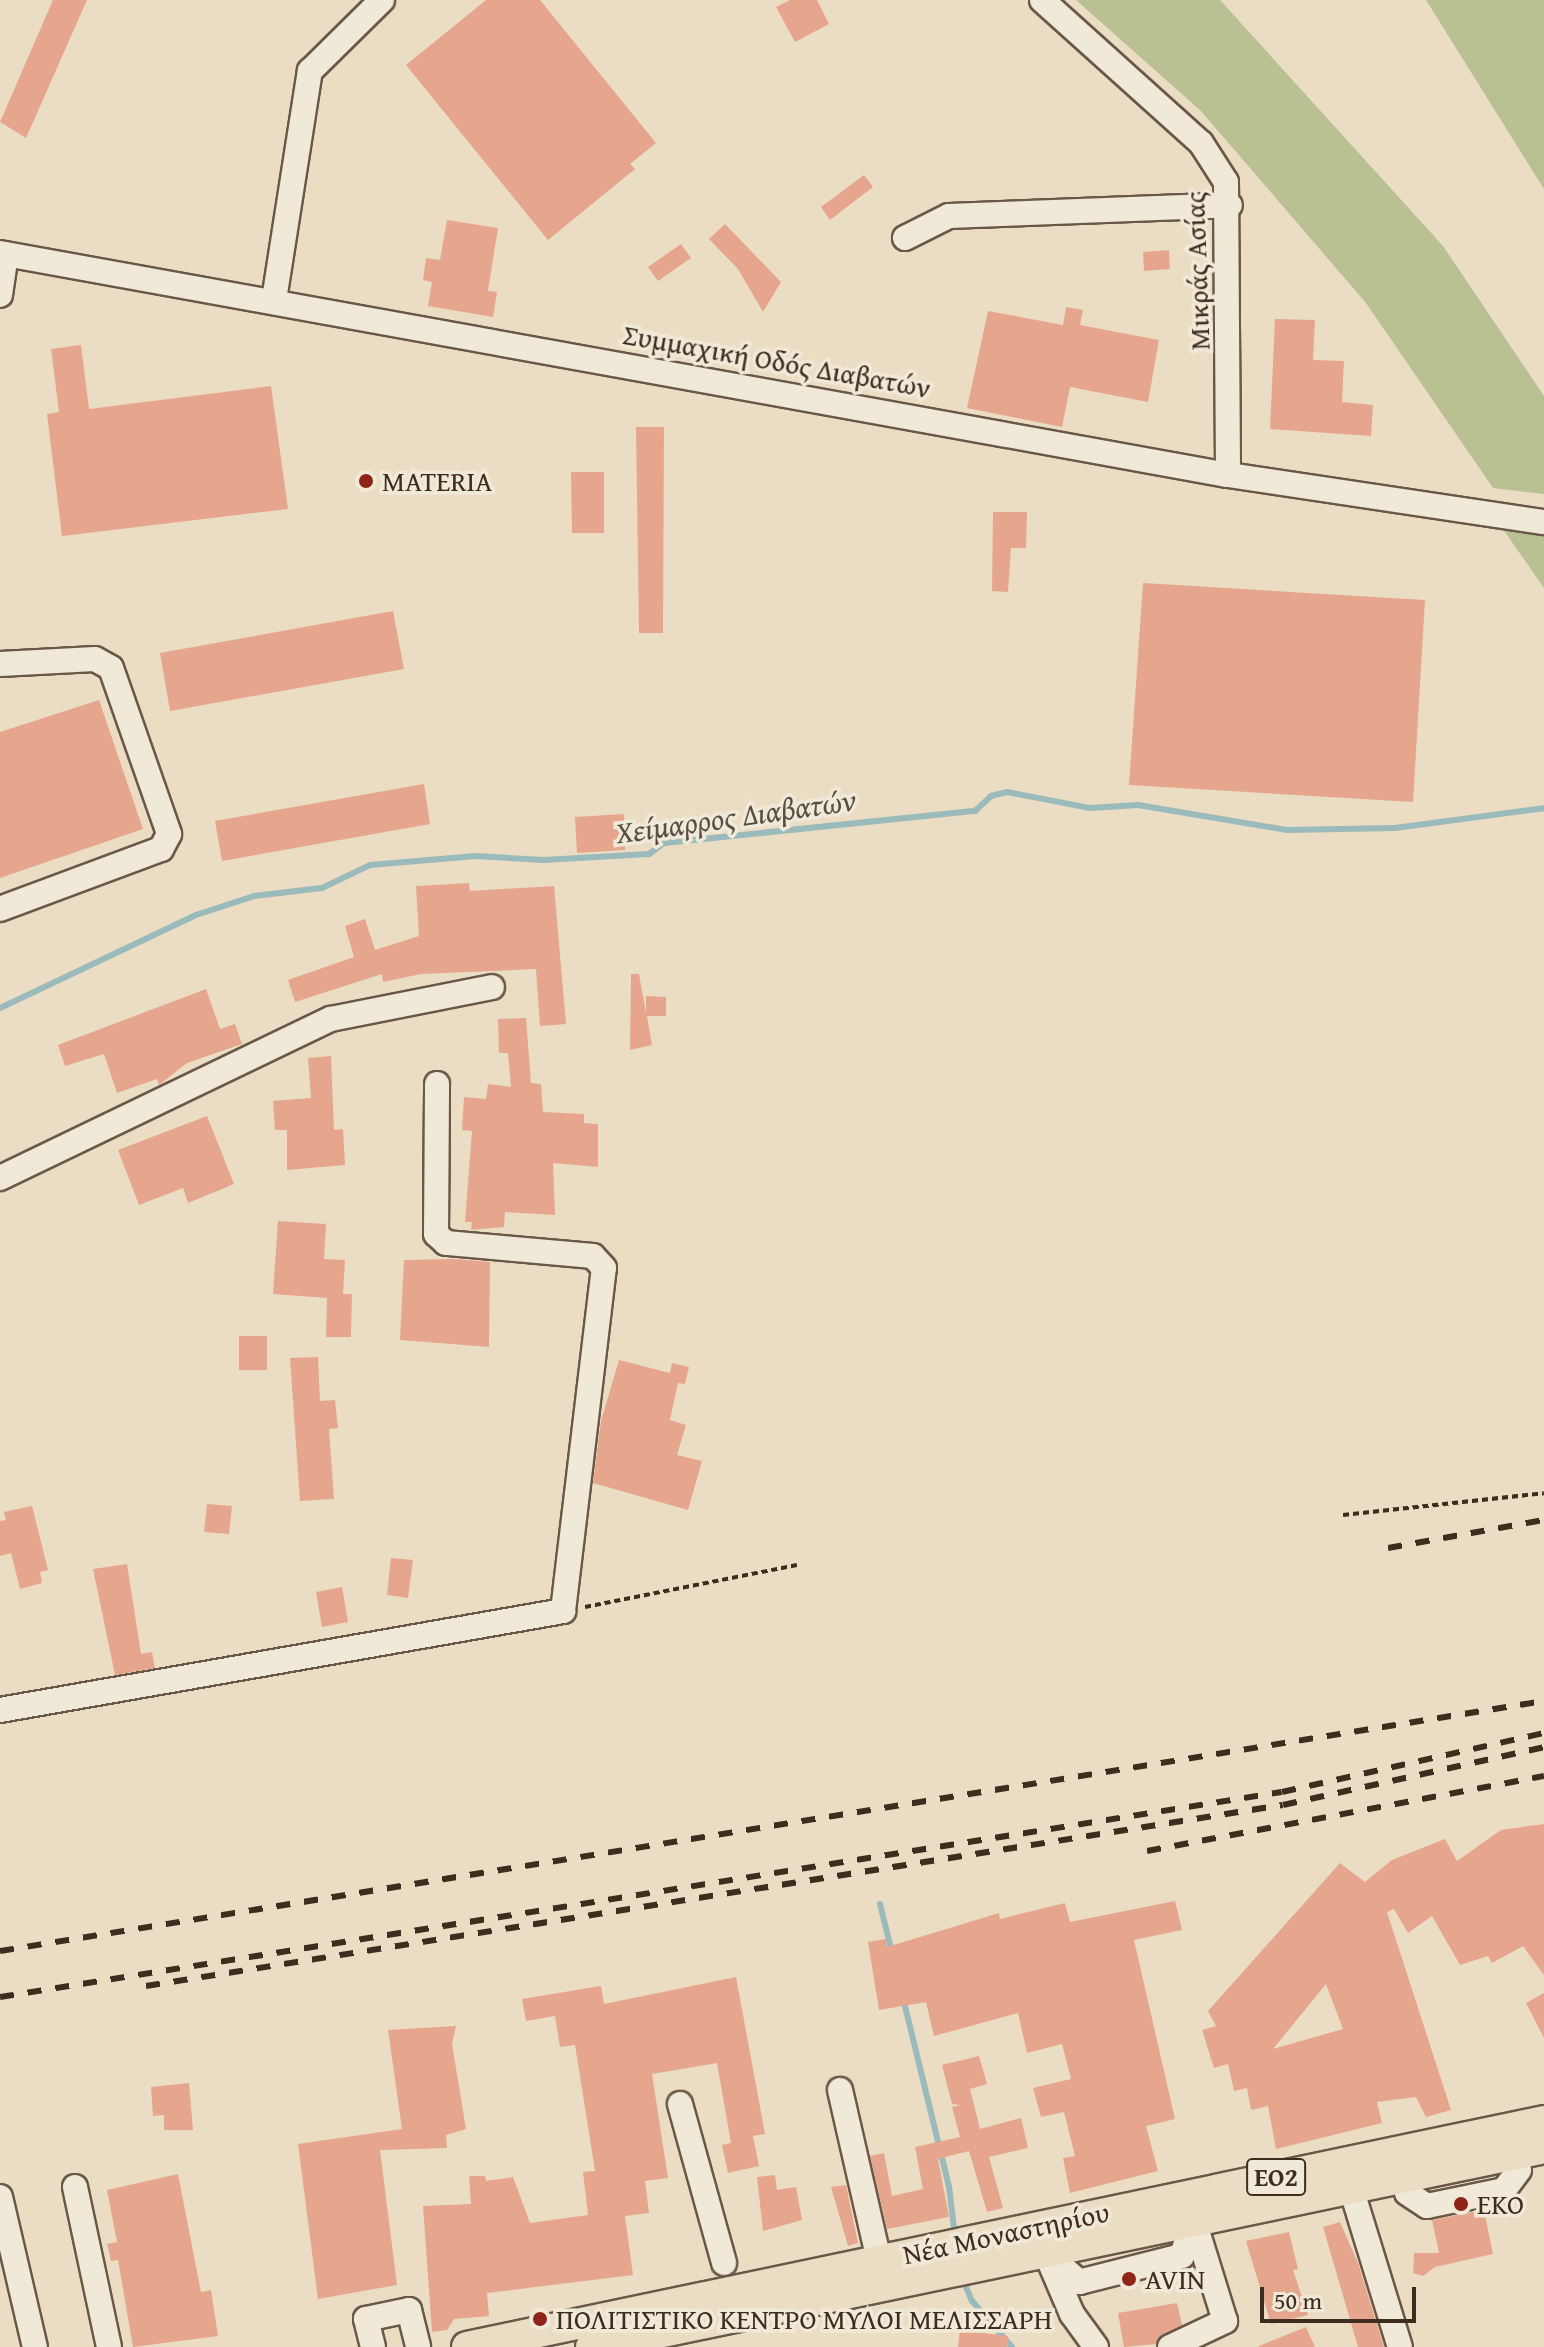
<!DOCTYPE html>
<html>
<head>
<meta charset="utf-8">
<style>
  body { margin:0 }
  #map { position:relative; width:1544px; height:2347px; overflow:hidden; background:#eaddc3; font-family:"Gentium Book Plus",serif }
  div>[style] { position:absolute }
  .green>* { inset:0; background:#b9c092 }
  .stream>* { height:6px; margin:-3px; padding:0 3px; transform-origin:3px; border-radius:3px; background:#9ababb }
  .building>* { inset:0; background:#e6a68d }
  .path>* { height:4px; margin-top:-2px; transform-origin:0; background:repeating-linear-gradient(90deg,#3e2c1e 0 6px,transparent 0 10px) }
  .roads { filter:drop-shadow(2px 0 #695847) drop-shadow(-2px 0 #695847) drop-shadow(0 2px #695847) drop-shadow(0 -2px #695847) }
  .minor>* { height:24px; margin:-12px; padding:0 12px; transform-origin:12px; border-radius:12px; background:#f1e9d8 }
  .major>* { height:30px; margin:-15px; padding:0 15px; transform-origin:15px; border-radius:15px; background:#eaddc3 }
  .rail>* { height:6px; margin-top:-3px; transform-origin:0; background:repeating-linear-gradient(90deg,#3e2c1e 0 14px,transparent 0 28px) }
  .dots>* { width:22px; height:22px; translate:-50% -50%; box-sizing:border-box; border:4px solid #f1e9d8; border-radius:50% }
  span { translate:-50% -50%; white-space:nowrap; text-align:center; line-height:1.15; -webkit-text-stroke:7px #f1e9d8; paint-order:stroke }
  .shield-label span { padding:2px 6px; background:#f1e9d8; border:2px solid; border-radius:6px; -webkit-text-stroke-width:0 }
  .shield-label { font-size:26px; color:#3e2c1e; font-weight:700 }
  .street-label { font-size:28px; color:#3e2c1e }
  .poi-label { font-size:28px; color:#3e2c1e }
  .left { translate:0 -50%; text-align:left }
  .water-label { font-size:30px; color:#555045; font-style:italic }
  .scale { position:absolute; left:1260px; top:2287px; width:156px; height:36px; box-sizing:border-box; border:4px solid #3e2c1e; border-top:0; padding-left:10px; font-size:24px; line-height:28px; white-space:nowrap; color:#3e2c1e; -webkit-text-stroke:6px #f1e9d8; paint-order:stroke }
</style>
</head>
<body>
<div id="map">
  <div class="green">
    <div style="clip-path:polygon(1076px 0,1220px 0,1443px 246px,1544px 396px,1544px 494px,1493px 488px,1366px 303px,1201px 111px)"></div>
    <div style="clip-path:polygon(1426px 0,1544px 0,1544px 189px)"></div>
    <div style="clip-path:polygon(1500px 525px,1544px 529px,1544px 588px)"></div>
  </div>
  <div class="stream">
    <div style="left:0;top:1008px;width:217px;rotate:-25.4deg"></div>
    <div style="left:196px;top:915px;width:61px;rotate:-18.1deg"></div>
    <div style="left:254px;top:896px;width:68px;rotate:-6.7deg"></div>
    <div style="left:322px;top:888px;width:53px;rotate:-25.6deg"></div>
    <div style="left:370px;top:865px;width:106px;rotate:-4.9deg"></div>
    <div style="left:476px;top:856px;width:68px;rotate:3.4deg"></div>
    <div style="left:544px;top:860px;width:105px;rotate:-3.3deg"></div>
    <div style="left:649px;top:854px;width:19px;rotate:-36deg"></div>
    <div style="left:664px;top:843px;width:313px;rotate:-5.9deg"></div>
    <div style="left:975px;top:811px;width:22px;rotate:-43deg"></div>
    <div style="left:991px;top:796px;width:16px;rotate:-14deg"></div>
    <div style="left:1007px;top:792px;width:85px;rotate:10.9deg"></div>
    <div style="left:1090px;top:808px;width:48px;rotate:-3.6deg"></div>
    <div style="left:1138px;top:805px;width:152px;rotate:9.5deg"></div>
    <div style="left:1288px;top:830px;width:107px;rotate:-1.1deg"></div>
    <div style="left:1395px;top:828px;width:150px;rotate:-7.6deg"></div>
    <div style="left:880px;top:1904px;width:50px;rotate:76.2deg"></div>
    <div style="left:903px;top:1998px;width:194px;rotate:76.3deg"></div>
    <div style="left:949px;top:2186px;width:51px;rotate:83.3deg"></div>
    <div style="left:963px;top:2280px;width:23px;rotate:67deg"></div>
    <div style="left:972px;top:2301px;width:61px;rotate:49deg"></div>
  </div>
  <div class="building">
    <div style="clip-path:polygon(53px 0,87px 0,26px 138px,0 122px)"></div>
    <div style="clip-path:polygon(486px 0,540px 0,656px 143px,630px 164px,635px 169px,548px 240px,406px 65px)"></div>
    <div style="clip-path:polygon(790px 0,817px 0,829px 24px,795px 42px,776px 7px)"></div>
    <div style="clip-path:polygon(864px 175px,873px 187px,830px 220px,821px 207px)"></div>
    <div style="clip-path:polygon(447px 220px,498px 228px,488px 291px,497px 292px,493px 317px,428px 306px,432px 282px,423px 280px,426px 258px,440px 260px)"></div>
    <div style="clip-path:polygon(725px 224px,781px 282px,763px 312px,738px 269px,709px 239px)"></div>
    <div style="clip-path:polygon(681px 244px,691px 258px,658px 281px,648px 267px)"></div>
    <div style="clip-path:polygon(1169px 250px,1170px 269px,1144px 271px,1143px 252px)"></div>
    <div style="clip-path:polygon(1066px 307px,1083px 310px,1080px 325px,1159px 340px,1148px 402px,1070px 387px,1062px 427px,967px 408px,988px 311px,1063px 325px)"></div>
    <div style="clip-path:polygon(1275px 319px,1315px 320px,1313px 360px,1344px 361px,1342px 402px,1373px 405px,1371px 436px,1270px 429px)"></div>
    <div style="clip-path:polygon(81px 345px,89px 409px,271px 386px,288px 509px,62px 536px,47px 414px,59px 412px,51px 349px)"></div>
    <div style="clip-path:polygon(636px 427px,664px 427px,663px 633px,639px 633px)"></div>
    <div style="clip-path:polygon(571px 472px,604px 472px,604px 533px,572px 533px)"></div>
    <div style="clip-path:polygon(993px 512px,1027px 512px,1026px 548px,1011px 548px,1008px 592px,992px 591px)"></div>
    <div style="clip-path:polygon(1143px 583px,1425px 600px,1413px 802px,1129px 785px)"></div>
    <div style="clip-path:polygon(393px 611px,404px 669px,170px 711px,160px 653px)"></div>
    <div style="clip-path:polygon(99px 700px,143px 829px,0 878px,0 732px)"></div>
    <div style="clip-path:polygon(424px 784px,430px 824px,222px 861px,215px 821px)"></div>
    <div style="clip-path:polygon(624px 814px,625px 850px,577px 853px,575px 817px)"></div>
    <div style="clip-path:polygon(469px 883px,470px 891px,554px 886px,566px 1024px,540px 1026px,536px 969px,421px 974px,383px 982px,382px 974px,295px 1002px,288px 980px,354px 957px,345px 926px,365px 919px,375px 950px,419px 936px,416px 886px)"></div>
    <div style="clip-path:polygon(631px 974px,639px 974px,646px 1013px,646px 996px,666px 997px,666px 1016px,647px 1016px,652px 1045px,630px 1050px)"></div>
    <div style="clip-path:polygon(206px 989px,220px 1029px,235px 1024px,242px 1044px,187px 1063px,159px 1085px,157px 1079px,117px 1093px,104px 1054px,65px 1066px,58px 1045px)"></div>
    <div style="clip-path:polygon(526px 1018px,531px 1083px,541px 1084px,543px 1112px,584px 1114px,584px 1123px,598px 1124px,598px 1167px,553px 1163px,555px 1215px,505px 1212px,504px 1227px,471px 1230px,472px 1222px,465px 1222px,472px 1131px,462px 1130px,464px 1097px,486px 1099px,488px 1084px,511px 1087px,508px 1053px,499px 1053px,498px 1019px)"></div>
    <div style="clip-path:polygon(331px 1056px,334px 1130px,343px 1129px,345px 1165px,287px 1170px,287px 1130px,275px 1130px,273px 1101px,311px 1098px,308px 1058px)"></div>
    <div style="clip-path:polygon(207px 1116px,234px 1184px,188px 1203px,183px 1188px,139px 1205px,118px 1150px)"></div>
    <div style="clip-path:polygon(278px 1221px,326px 1224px,324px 1259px,345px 1260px,343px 1294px,352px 1294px,351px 1337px,326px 1337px,327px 1298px,273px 1294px)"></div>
    <div style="clip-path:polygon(454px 1259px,490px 1262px,489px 1347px,400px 1340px,404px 1260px)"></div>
    <div style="clip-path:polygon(239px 1336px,267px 1336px,267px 1370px,239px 1370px)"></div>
    <div style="clip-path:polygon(318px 1357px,320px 1401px,335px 1400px,338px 1428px,329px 1429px,334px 1499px,300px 1501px,290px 1358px)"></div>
    <div style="clip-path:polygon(619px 1360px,670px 1373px,672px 1363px,689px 1367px,685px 1384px,678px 1383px,670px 1420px,686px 1425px,677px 1455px,702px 1461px,688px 1510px,593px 1483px,601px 1421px)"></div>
    <div style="clip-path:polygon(207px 1504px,232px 1506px,229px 1534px,204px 1532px)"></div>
    <div style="clip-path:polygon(32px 1506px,48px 1570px,40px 1572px,42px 1583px,20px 1589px,11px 1553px,0 1556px,0 1521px,6px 1520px,4px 1512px)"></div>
    <div style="clip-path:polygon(391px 1558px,413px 1560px,408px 1598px,387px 1595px)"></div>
    <div style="clip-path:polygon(127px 1564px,141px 1654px,152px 1652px,155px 1668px,115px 1675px,93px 1569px)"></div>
    <div style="clip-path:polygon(342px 1587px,348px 1622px,322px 1627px,316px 1592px)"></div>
    <div style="clip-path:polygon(evenodd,1544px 1824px,1544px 1975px,1523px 1946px,1492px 1963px,1488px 1956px,1460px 1965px,1432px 1916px,1408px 1933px,1394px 1909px,1387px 1912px,1451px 2110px,1426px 2117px,1416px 2097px,1377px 2102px,1382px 2123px,1276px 2149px,1268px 2106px,1251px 2110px,1247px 2088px,1234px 2091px,1228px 2064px,1214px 2068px,1202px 2030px,1216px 2026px,1208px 2011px,1340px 1863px,1365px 1882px,1392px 1860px,1445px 1839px,1457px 1861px,1501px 1830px,1544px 1824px,1326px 1984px,1343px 2029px,1273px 2049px,1326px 1984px)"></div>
    <div style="clip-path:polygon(1175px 1901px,1182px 1930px,1134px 1940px,1175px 2119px,1146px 2126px,1158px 2171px,1070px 2193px,1063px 2158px,1075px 2156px,1064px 2112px,1041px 2117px,1033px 2088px,1071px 2079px,1062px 2044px,1027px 2053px,1018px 2013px,934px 2036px,926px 2002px,879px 2010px,868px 1942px,886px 1939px,887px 1947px,999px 1913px,1000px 1919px,1065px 1903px,1070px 1922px)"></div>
    <div style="clip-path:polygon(736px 1977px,765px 2134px,753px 2136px,759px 2166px,728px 2173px,722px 2145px,731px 2143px,717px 2063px,652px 2074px,668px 2178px,645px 2181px,649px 2213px,625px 2216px,633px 2275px,487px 2293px,489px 2316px,454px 2319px,447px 2330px,432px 2332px,423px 2206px,471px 2204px,469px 2176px,485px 2176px,486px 2181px,513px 2177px,530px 2223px,588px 2215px,583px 2172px,595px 2171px,575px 2045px,560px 2047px,555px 2016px,526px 2021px,522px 1999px,601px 1986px,604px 2004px)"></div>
    <div style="clip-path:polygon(1544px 1993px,1544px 2038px,1526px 2003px)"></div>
    <div style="clip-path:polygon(456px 2026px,452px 2044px,466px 2129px,446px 2135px,447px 2148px,380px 2150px,397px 2285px,318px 2299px,298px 2144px,402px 2129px,388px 2030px)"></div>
    <div style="clip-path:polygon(979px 2056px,987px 2084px,970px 2089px,980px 2129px,1021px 2118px,1028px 2148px,989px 2157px,1003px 2208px,987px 2212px,969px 2151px,938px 2159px,949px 2217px,887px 2229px,870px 2156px,884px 2153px,892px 2196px,923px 2189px,915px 2147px,960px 2137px,952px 2107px,960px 2105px,952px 2104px,942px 2065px)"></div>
    <div style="clip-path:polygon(189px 2083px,193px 2130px,164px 2130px,164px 2115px,153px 2116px,151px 2087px)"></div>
    <div style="clip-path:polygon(178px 2174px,201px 2292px,211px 2290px,218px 2336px,133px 2347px,118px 2260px,111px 2261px,107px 2244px,117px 2242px,107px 2190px)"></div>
    <div style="clip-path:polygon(775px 2175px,777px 2190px,796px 2187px,802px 2220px,763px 2231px,757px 2177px)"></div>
    <div style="clip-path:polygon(846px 2185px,858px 2243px,848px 2246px,831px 2187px)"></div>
    <div style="clip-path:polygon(1484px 2210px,1493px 2254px,1435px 2267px,1423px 2276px,1413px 2273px,1414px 2253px,1439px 2253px,1432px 2220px)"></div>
    <div style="clip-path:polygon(1340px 2222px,1358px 2263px,1384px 2347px,1358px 2347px,1323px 2227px)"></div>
    <div style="clip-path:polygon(1289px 2232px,1298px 2269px,1293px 2270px,1308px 2315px,1271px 2324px,1246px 2241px)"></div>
    <div style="clip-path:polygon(1177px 2303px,1182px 2325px,1156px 2344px,1124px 2347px,1118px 2313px)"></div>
    <div style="clip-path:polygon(1306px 2327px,1315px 2347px,1259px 2347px,1259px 2346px)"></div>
    <div style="clip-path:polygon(960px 2330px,1008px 2336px,1007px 2347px,958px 2347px)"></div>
  </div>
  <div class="path">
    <div style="left:1343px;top:1515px;width:202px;rotate:-6.2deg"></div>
    <div style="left:585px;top:1607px;width:216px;rotate:-11.2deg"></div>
  </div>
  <div class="roads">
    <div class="minor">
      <div style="left:1042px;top:0;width:214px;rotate:42deg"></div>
      <div style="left:1201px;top:143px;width:46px;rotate:57.3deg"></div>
      <div style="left:1226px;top:182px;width:293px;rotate:89.6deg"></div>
      <div style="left:905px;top:238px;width:49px;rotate:-26.6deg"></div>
      <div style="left:949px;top:216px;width:281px;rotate:-2.2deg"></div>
      <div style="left:0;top:253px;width:1248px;rotate:10.25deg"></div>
      <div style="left:1228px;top:475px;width:319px;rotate:8.5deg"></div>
      <div style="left:0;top:295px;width:41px;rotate:-81.7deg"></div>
      <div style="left:274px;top:300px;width:232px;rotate:-81.1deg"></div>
      <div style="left:310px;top:71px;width:101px;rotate:-44.6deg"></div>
      <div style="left:0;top:664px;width:95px;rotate:-3deg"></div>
      <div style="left:95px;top:659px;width:18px;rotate:29deg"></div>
      <div style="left:111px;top:668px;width:176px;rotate:70.7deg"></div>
      <div style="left:169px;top:834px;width:17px;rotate:118deg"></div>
      <div style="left:161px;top:849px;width:172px;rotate:159.6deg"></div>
      <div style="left:0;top:1178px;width:367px;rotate:-25.7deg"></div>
      <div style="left:331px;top:1019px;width:164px;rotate:-11.2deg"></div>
      <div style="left:0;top:1710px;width:572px;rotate:-9.97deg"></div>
      <div style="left:563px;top:1611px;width:345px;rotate:-83.2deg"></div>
      <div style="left:604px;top:1268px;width:16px;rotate:-133deg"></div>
      <div style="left:593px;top:1256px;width:148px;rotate:-174.9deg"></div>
      <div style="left:446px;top:1243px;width:13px;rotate:-138deg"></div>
      <div style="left:436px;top:1234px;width:150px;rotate:-89.6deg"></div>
      <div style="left:840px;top:2090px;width:174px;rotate:77.1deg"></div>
      <div style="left:680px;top:2104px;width:165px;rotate:74.5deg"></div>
      <div style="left:75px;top:2187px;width:164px;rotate:78deg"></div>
      <div style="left:1351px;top:2188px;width:166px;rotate:72.9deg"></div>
      <div style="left:1407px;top:2193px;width:24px;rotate:33deg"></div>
      <div style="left:1427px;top:2206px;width:79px;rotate:-11.7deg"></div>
      <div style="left:1504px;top:2190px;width:25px;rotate:-53deg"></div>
      <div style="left:0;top:2197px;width:154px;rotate:76.9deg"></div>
      <div style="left:1048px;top:2258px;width:61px;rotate:66.8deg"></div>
      <div style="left:1072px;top:2314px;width:41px;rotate:54deg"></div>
      <div style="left:1062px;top:2267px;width:23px;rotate:41deg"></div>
      <div style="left:1079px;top:2282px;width:106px;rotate:-14.2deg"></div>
      <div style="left:1182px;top:2256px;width:14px;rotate:-73deg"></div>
      <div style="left:373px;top:2347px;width:29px;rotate:-104deg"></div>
      <div style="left:366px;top:2319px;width:44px;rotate:-11.8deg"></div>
      <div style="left:409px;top:2310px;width:38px;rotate:76deg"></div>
      <div style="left:1170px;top:2347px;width:61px;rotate:-25.3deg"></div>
      <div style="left:1225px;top:2321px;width:105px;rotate:-107.2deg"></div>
    </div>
    <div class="major">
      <div style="left:467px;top:2347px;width:1100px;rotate:-11.85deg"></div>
      <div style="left:591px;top:2347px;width:974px;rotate:-11.79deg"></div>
    </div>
  </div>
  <div class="rail">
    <div style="left:1388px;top:1548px;width:158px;rotate:-10.2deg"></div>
    <div style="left:1147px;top:1851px;width:404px;rotate:-10.7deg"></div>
    <div style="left:0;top:1951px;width:1564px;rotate:-9.2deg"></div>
    <div style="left:146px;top:1986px;width:1151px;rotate:-9.05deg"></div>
    <div style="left:1283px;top:1805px;width:267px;rotate:-12.5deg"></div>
    <div style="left:0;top:1997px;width:1298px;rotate:-9.09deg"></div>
    <div style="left:1282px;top:1792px;width:269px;rotate:-12.7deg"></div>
  </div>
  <div class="dots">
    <div style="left:366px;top:481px;background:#8f2418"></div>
    <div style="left:1461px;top:2204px;background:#8f2418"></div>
    <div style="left:1129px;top:2279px;background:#8f2418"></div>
    <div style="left:540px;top:2319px;background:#8f2418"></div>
  </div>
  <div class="shield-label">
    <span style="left:1276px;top:2177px">ΕΟ2</span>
  </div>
  <div class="street-label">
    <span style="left:1197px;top:271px;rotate:-92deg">Μικράς Ασίας</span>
    <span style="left:777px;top:361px;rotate:10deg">Συμμαχική Οδός Διαβατών</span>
    <span style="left:1006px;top:2233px;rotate:-12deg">Νέα Μοναστηρίου</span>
  </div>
  <div class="poi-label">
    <span class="left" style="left:382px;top:481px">MATERIA</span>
    <span class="left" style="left:1477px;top:2204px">EKO</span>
    <span class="left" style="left:1145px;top:2279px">AVIN</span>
    <span class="left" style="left:556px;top:2319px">ΠΟΛΙΤΙΣΤΙΚΟ ΚΕΝΤΡΟ ΜΥΛΟΙ ΜΕΛΙΣΣΑΡΗ</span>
  </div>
  <div class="water-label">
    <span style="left:736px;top:816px;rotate:-8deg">Χείμαρρος Διαβατών</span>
  </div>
  <div class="scale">50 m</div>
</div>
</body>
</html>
